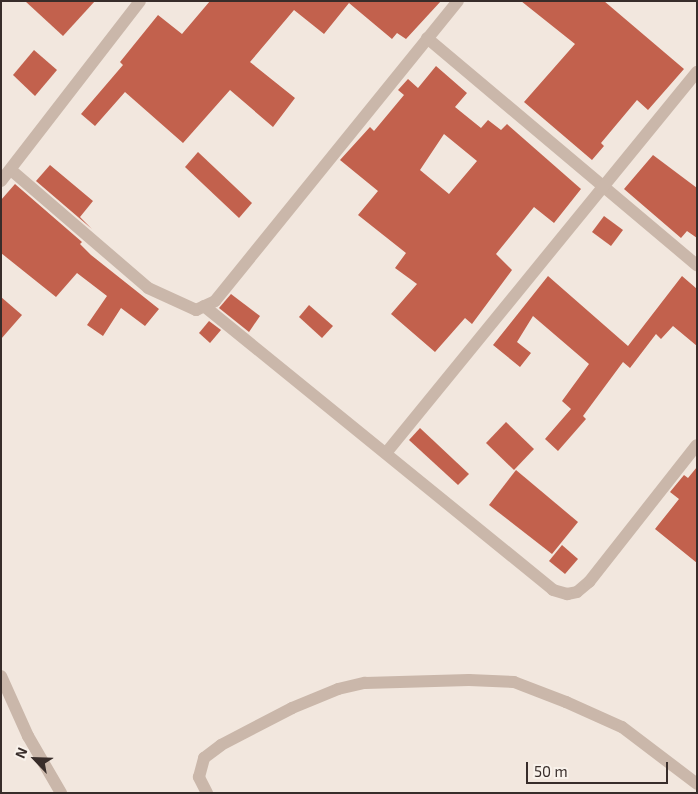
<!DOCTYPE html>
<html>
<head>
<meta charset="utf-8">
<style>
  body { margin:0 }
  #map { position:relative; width:698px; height:794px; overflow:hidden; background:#f2e7de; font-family:"Exo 2",sans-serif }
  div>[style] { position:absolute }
  .building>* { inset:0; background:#c2614d }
  .street>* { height:12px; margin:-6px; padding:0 6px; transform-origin:6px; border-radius:6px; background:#cab7aa }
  span { translate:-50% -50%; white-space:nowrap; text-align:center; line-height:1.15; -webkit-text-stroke:4px #f9f2eb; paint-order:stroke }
  .frame { position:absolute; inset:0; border:2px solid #382d2a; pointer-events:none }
  .north { position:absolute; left:10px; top:734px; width:50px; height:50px; -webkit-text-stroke:4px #f9f2eb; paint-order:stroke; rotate:294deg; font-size:14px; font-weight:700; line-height:20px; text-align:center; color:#382d2a }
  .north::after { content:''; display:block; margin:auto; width:18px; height:22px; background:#382d2a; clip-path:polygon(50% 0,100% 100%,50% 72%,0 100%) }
  .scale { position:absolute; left:526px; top:762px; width:142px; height:22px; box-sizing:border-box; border:2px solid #382d2a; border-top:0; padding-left:6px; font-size:15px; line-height:18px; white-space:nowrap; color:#382d2a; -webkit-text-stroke:4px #f9f2eb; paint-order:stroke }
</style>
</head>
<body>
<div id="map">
  <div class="building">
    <div style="clip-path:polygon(25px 1px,95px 1px,63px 36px)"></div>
    <div style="clip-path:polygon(210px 1px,441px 1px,406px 39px,397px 33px,392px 39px,349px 3px,324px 34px,294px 10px,250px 62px,295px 98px,273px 127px,230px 90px,183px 143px,125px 92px,95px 126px,81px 114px,123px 65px,120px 62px,158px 15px,182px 34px)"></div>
    <div style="clip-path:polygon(521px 1px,604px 1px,684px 69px,648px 110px,637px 100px,601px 143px,604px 146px,592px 160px,524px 102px,575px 44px)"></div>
    <div style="clip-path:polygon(34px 50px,57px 70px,35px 96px,13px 75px)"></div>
    <div style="clip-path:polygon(evenodd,436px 66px,467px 93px,455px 107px,481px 128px,488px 120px,501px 130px,507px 124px,581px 189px,554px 223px,534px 207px,496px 254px,512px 270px,472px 324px,465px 318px,435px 352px,391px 314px,417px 284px,395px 268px,406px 253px,358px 215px,378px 191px,340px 160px,370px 127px,374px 131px,404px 95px,398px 90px,408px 79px,418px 88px,436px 66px,444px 134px,477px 161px,449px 194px,420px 170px,444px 134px)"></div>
    <div style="clip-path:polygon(198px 152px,252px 203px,239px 218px,185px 167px)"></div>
    <div style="clip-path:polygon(653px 155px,697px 188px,697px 238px,687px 231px,681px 238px,624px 189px)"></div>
    <div style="clip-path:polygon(50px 165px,93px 201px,80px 217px,92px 229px,36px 181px)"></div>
    <div style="clip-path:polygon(15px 184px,82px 242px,80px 244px,91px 255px,159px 309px,145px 326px,121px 308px,103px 336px,87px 325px,107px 296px,77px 273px,56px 297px,1px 253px,1px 200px)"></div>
    <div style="clip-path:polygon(604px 216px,623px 230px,611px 246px,592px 232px)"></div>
    <div style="clip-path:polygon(548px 276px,628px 346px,682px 276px,697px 289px,697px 346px,673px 326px,661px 339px,656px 334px,630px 368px,623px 362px,583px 416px,586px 419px,558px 451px,545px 439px,571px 409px,562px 401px,589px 364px,533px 316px,517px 342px,531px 353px,520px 367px,493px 345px)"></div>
    <div style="clip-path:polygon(231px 294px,260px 316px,249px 332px,219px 308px)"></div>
    <div style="clip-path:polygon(1px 297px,22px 315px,1px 339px)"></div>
    <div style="clip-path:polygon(309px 305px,333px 326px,322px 338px,299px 317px)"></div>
    <div style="clip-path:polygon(209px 321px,221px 330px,210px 343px,199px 333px)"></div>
    <div style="clip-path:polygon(506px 422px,534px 449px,514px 470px,486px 443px)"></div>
    <div style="clip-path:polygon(420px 428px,469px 474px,458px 485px,409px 440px)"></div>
    <div style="clip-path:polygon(697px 467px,697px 563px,655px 529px,679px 499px,670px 492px,684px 475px,688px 478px)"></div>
    <div style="clip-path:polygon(516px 470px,578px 522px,552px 554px,489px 505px)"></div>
    <div style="clip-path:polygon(562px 545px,578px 559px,565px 574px,549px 561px)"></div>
  </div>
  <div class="street">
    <div style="left:427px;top:38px;width:353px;rotate:40.1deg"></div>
    <div style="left:11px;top:170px;width:181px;rotate:40.7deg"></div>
    <div style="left:148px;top:288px;width:53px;rotate:24.6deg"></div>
    <div style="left:196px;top:310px;width:21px;rotate:-25deg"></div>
    <div style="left:215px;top:301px;width:386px;rotate:-51deg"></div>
    <div style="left:1px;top:181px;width:227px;rotate:-52.3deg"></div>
    <div style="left:204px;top:306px;width:450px;rotate:39.1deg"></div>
    <div style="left:553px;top:590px;width:15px;rotate:16deg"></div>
    <div style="left:567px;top:594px;width:10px;rotate:-11deg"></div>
    <div style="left:577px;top:592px;width:16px;rotate:-40deg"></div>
    <div style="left:589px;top:582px;width:174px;rotate:-51.8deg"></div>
    <div style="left:386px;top:453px;width:492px;rotate:-50.8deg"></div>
    <div style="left:1px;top:676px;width:66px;rotate:65.8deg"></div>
    <div style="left:28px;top:736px;width:66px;rotate:59.9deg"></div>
    <div style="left:207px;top:793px;width:18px;rotate:-117deg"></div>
    <div style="left:199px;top:777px;width:20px;rotate:-75deg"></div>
    <div style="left:204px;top:758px;width:21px;rotate:-37deg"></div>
    <div style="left:221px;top:745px;width:80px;rotate:-27.5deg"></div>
    <div style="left:292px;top:708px;width:50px;rotate:-22.4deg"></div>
    <div style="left:338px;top:689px;width:28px;rotate:-13deg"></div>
    <div style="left:365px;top:683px;width:104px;rotate:-1.7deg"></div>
    <div style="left:469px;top:680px;width:45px;rotate:2.5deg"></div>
    <div style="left:514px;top:682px;width:56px;rotate:21deg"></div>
    <div style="left:566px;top:702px;width:61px;rotate:24.1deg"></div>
    <div style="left:622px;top:727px;width:94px;rotate:37.2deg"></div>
  </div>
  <div class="frame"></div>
  <div class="north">N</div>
  <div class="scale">50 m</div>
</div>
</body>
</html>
